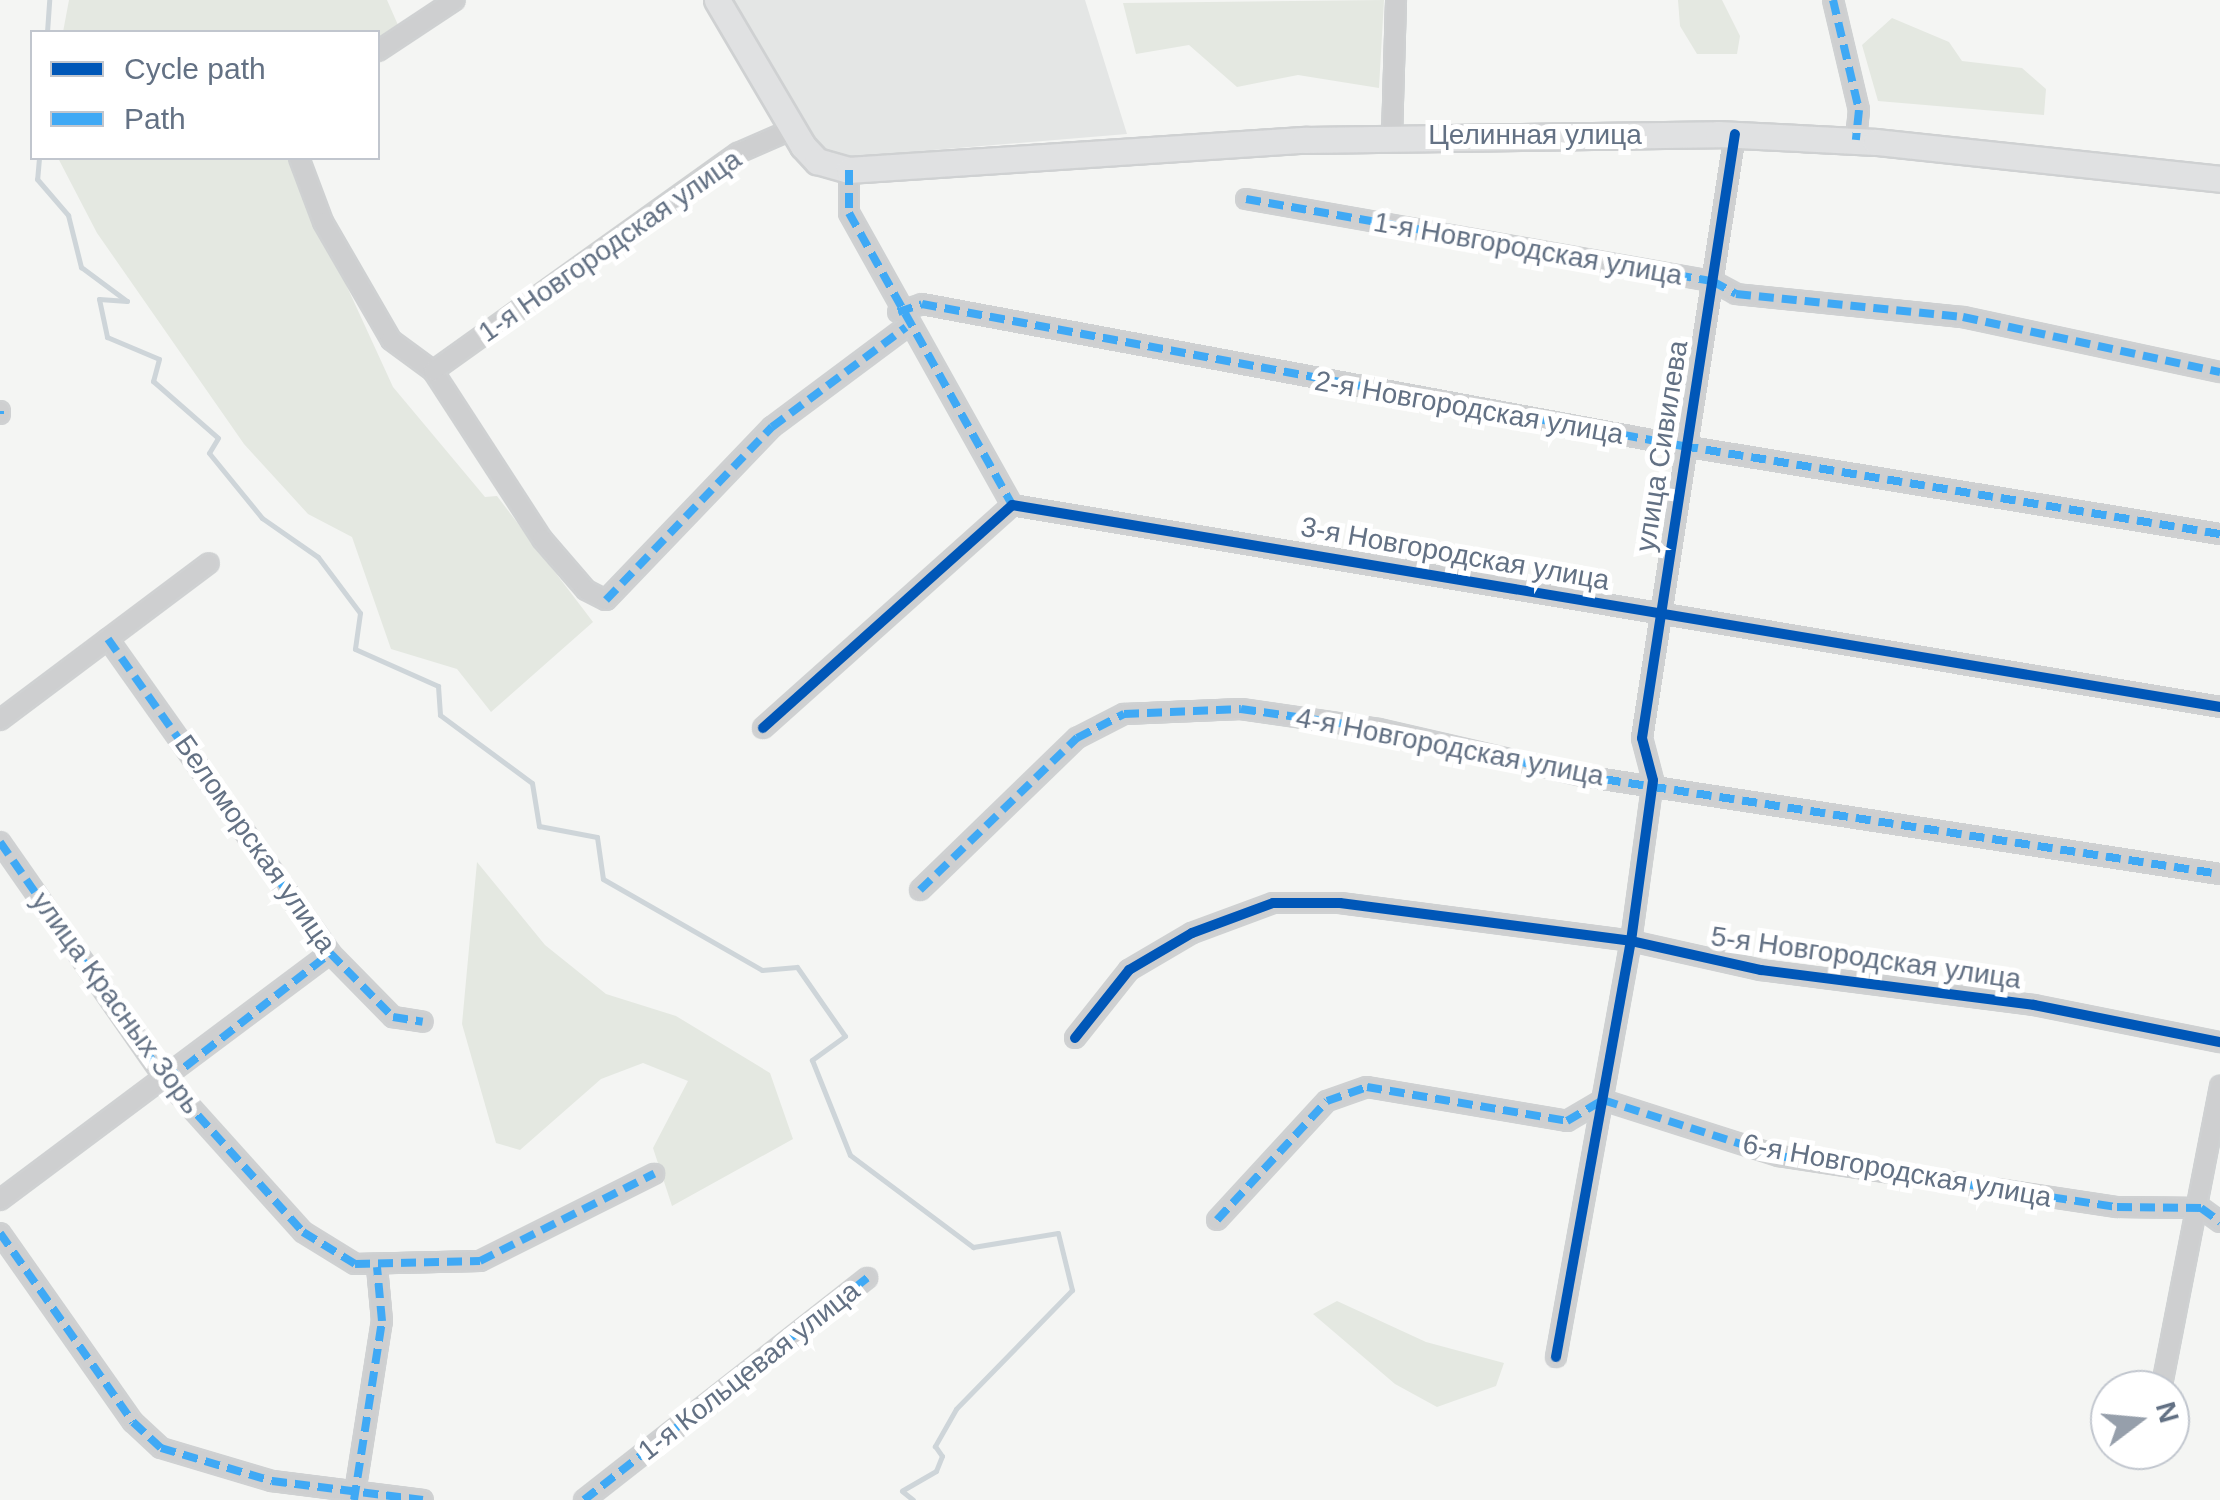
<!DOCTYPE html>
<html>
<head>
<meta charset="utf-8">
<style>
  body { margin:0 }
  #map { position:relative; width:2220px; height:1500px; overflow:hidden; background:#f4f5f3; font-family:Helvetica,sans-serif }
  div>[style] { position:absolute }
  .built>* { inset:0; background:#e4e6e5 }
  .green>* { inset:0; background:#e4e8e1 }
  .stream>* { height:5px; margin:-2.5px; padding:0 2.5px; transform-origin:2.5px; border-radius:2.5px; background:#ced5d9 }
  .roads { filter:drop-shadow(2px 0 #cfd1d2) drop-shadow(-2px 0 #cfd1d2) drop-shadow(0 2px #cfd1d2) drop-shadow(0 -2px #cfd1d2) }
  .street>* { height:18px; margin:-9px; padding:0 9px; transform-origin:9px; border-radius:9px; background:#cecfd0 }
  .secondary>* { height:25px; margin:-12.5px; padding:0 12.5px; transform-origin:12.5px; border-radius:12.5px; background:#e0e1e2 }
  .quiet>* { height:8px; margin-top:-4px; transform-origin:0; background:repeating-linear-gradient(90deg,#3fa9f5 0 15px,transparent 0 23px) }
  .cycleway>* { height:10px; margin:-5px; padding:0 5px; transform-origin:5px; border-radius:5px; background:#0057b8 }
  span { translate:-50% -50%; white-space:nowrap; text-align:center; line-height:1.15; -webkit-text-stroke:10px #fff; paint-order:stroke }
  .street-label { font-size:28px; color:#637184 }
  .legend { position:absolute; left:30px; top:30px; width:350px; height:130px; box-sizing:border-box; background:#fff; border:2px solid #c1c6ce; margin:0; padding:12px 18px; list-style:none; font-size:30px; color:#637184 }
  .legend li { display:flex; align-items:center; gap:20px; height:50px }
  .legend b { width:50px; border:2px solid #c1c6ce }
  .north { position:absolute; left:2090px; top:1370px; width:100px; height:100px; box-sizing:border-box; background:#fff; border:2px solid #c1c6ce; border-radius:50%; rotate:74deg; font-size:28px; font-weight:700; line-height:40px; text-align:center; color:#637184 }
  .north::after { content:''; display:block; margin:auto; width:35px; height:45px; background:#969fab; clip-path:polygon(50% 0,100% 100%,50% 72%,0 100%) }
</style>
</head>
<body>
<div id="map">
  <div class="built">
    <div style="clip-path:polygon(728px 0,1085px 0,1127px 134px,848px 157px,826px 151px,806px 135px)"></div>
  </div>
  <div class="green">
    <div style="clip-path:polygon(69px 0,387px 0,398px 25px,378px 40px,378px 32px,63px 32px)"></div>
    <div style="clip-path:polygon(1384px 0,1379px 88px,1298px 75px,1237px 87px,1189px 45px,1136px 54px,1123px 3px)"></div>
    <div style="clip-path:polygon(1678px 0,1722px 0,1740px 36px,1737px 54px,1697px 54px,1680px 26px)"></div>
    <div style="clip-path:polygon(1892px 18px,1949px 42px,1962px 61px,2022px 68px,2046px 89px,2044px 115px,1878px 101px,1862px 45px)"></div>
    <div style="clip-path:polygon(58px 158px,288px 158px,393px 387px,485px 497px,497px 496px,593px 622px,491px 712px,457px 669px,391px 649px,352px 537px,308px 514px,244px 444px,97px 233px)"></div>
    <div style="clip-path:polygon(477px 862px,545px 945px,606px 994px,676px 1016px,770px 1073px,793px 1139px,672px 1206px,653px 1148px,688px 1081px,643px 1063px,601px 1079px,520px 1150px,496px 1143px,462px 1024px)"></div>
    <div style="clip-path:polygon(1337px 1301px,1426px 1342px,1504px 1363px,1496px 1386px,1437px 1407px,1395px 1384px,1313px 1314px)"></div>
  </div>
  <div class="stream">
    <div style="left:47px;top:32px;width:32px;rotate:-86deg"></div>
    <div style="left:39px;top:158px;width:21px;rotate:95deg"></div>
    <div style="left:37px;top:179px;width:48px;rotate:49.3deg"></div>
    <div style="left:68px;top:215px;width:54px;rotate:76deg"></div>
    <div style="left:81px;top:267px;width:57px;rotate:36.5deg"></div>
    <div style="left:127px;top:301px;width:28px;rotate:-176deg"></div>
    <div style="left:99px;top:299px;width:39px;rotate:78deg"></div>
    <div style="left:107px;top:337px;width:56px;rotate:22.9deg"></div>
    <div style="left:159px;top:359px;width:23px;rotate:105deg"></div>
    <div style="left:153px;top:381px;width:86px;rotate:41.2deg"></div>
    <div style="left:218px;top:438px;width:17px;rotate:121deg"></div>
    <div style="left:209px;top:453px;width:84px;rotate:50.8deg"></div>
    <div style="left:262px;top:518px;width:68px;rotate:34.9deg"></div>
    <div style="left:318px;top:557px;width:70px;rotate:53.1deg"></div>
    <div style="left:360px;top:613px;width:36px;rotate:98deg"></div>
    <div style="left:355px;top:649px;width:91px;rotate:24deg"></div>
    <div style="left:438px;top:686px;width:29px;rotate:86deg"></div>
    <div style="left:440px;top:715px;width:114px;rotate:36.5deg"></div>
    <div style="left:532px;top:783px;width:44px;rotate:80.8deg"></div>
    <div style="left:539px;top:826px;width:59px;rotate:10.7deg"></div>
    <div style="left:597px;top:837px;width:42px;rotate:81.9deg"></div>
    <div style="left:603px;top:879px;width:183px;rotate:29.8deg"></div>
    <div style="left:762px;top:970px;width:35px;rotate:-5deg"></div>
    <div style="left:797px;top:967px;width:84px;rotate:55.2deg"></div>
    <div style="left:845px;top:1036px;width:41px;rotate:144deg"></div>
    <div style="left:812px;top:1060px;width:102px;rotate:68.2deg"></div>
    <div style="left:850px;top:1155px;width:154px;rotate:36.8deg"></div>
    <div style="left:973px;top:1247px;width:86px;rotate:-9.4deg"></div>
    <div style="left:1058px;top:1233px;width:59px;rotate:76.2deg"></div>
    <div style="left:1072px;top:1290px;width:166px;rotate:134.3deg"></div>
    <div style="left:956px;top:1409px;width:43px;rotate:119.6deg"></div>
    <div style="left:935px;top:1446px;width:12px;rotate:55deg"></div>
    <div style="left:942px;top:1456px;width:16px;rotate:112deg"></div>
    <div style="left:936px;top:1471px;width:39px;rotate:150deg"></div>
    <div style="left:902px;top:1491px;width:14px;rotate:39deg"></div>
  </div>
  <div class="roads">
    <div class="street">
      <div style="left:1833px;top:0;width:113px;rotate:76.7deg"></div>
      <div style="left:1859px;top:110px;width:30px;rotate:96deg"></div>
      <div style="left:378px;top:51px;width:92px;rotate:-33.5deg"></div>
      <div style="left:1392px;top:136px;width:136px;rotate:-88.3deg"></div>
      <div style="left:299px;top:158px;width:68px;rotate:69.4deg"></div>
      <div style="left:323px;top:222px;width:136px;rotate:60deg"></div>
      <div style="left:391px;top:340px;width:52px;rotate:36.4deg"></div>
      <div style="left:433px;top:371px;width:200px;rotate:57deg"></div>
      <div style="left:542px;top:539px;width:67px;rotate:49.2deg"></div>
      <div style="left:586px;top:590px;width:22px;rotate:27deg"></div>
      <div style="left:606px;top:600px;width:240px;rotate:-46.2deg"></div>
      <div style="left:772px;top:427px;width:167px;rotate:-36.7deg"></div>
      <div style="left:849px;top:170px;width:43px;rotate:90deg"></div>
      <div style="left:849px;top:213px;width:334px;rotate:60.8deg"></div>
      <div style="left:1246px;top:199px;width:473px;rotate:10deg"></div>
      <div style="left:1712px;top:281px;width:27px;rotate:28deg"></div>
      <div style="left:1736px;top:294px;width:228px;rotate:5.8deg"></div>
      <div style="left:1963px;top:317px;width:263px;rotate:12.1deg"></div>
      <div style="left:898px;top:312px;width:25px;rotate:-18deg"></div>
      <div style="left:922px;top:304px;width:774px;rotate:10.57deg"></div>
      <div style="left:1683px;top:446px;width:544px;rotate:9.31deg"></div>
      <div style="left:433px;top:371px;width:375px;rotate:-35.6deg"></div>
      <div style="left:738px;top:153px;width:60px;rotate:-23.6deg"></div>
      <div style="left:0;top:411px;width:3px;rotate:90deg"></div>
      <div style="left:108px;top:639px;width:385px;rotate:54.7deg"></div>
      <div style="left:330px;top:953px;width:90px;rotate:45.5deg"></div>
      <div style="left:393px;top:1017px;width:30px;rotate:9deg"></div>
      <div style="left:0;top:720px;width:261px;rotate:-36.9deg"></div>
      <div style="left:763px;top:728px;width:334px;rotate:-41.8deg"></div>
      <div style="left:1012px;top:505px;width:1225px;rotate:9.49deg"></div>
      <div style="left:0;top:842px;width:292px;rotate:55.1deg"></div>
      <div style="left:167px;top:1081px;width:203px;rotate:48deg"></div>
      <div style="left:303px;top:1232px;width:61px;rotate:31.6deg"></div>
      <div style="left:355px;top:1264px;width:125px;rotate:-1.4deg"></div>
      <div style="left:480px;top:1261px;width:195px;rotate:-26.6deg"></div>
      <div style="left:920px;top:890px;width:219px;rotate:-44.1deg"></div>
      <div style="left:1077px;top:738px;width:53px;rotate:-27.1deg"></div>
      <div style="left:1124px;top:714px;width:117px;rotate:-2.4deg"></div>
      <div style="left:1241px;top:709px;width:139px;rotate:8.2deg"></div>
      <div style="left:1379px;top:729px;width:209px;rotate:13deg"></div>
      <div style="left:1583px;top:776px;width:644px;rotate:8.75deg"></div>
      <div style="left:1075px;top:1038px;width:87px;rotate:-51.5deg"></div>
      <div style="left:1129px;top:970px;width:73px;rotate:-30.4deg"></div>
      <div style="left:1192px;top:933px;width:86px;rotate:-20.3deg"></div>
      <div style="left:1273px;top:903px;width:67px"></div>
      <div style="left:1340px;top:903px;width:293px;rotate:7.4deg"></div>
      <div style="left:1631px;top:941px;width:133px;rotate:12.6deg"></div>
      <div style="left:1761px;top:970px;width:275px;rotate:7.3deg"></div>
      <div style="left:2034px;top:1005px;width:190px;rotate:11.3deg"></div>
      <div style="left:0;top:1200px;width:412px;rotate:-36.8deg"></div>
      <div style="left:1217px;top:1220px;width:162px;rotate:-47.3deg"></div>
      <div style="left:1327px;top:1101px;width:42px;rotate:-19.3deg"></div>
      <div style="left:1367px;top:1087px;width:203px;rotate:9.6deg"></div>
      <div style="left:1567px;top:1121px;width:42px;rotate:-30.3deg"></div>
      <div style="left:1603px;top:1100px;width:185px;rotate:17.7deg"></div>
      <div style="left:1779px;top:1156px;width:342px;rotate:8.6deg"></div>
      <div style="left:2117px;top:1207px;width:84px;rotate:0.7deg"></div>
      <div style="left:2201px;top:1208px;width:24px;rotate:36deg"></div>
      <div style="left:0;top:1233px;width:231px;rotate:54.9deg"></div>
      <div style="left:133px;top:1422px;width:38px;rotate:43deg"></div>
      <div style="left:161px;top:1448px;width:116px;rotate:16.6deg"></div>
      <div style="left:272px;top:1481px;width:152px;rotate:7.2deg"></div>
      <div style="left:1556px;top:1357px;width:423px;rotate:-79.8deg"></div>
      <div style="left:1631px;top:941px;width:162px;rotate:-82.2deg"></div>
      <div style="left:1653px;top:780px;width:43px;rotate:-104.7deg"></div>
      <div style="left:1642px;top:738px;width:611px;rotate:-81.25deg"></div>
      <div style="left:2161px;top:1390px;width:310px;rotate:-79deg"></div>
      <div style="left:354px;top:1499px;width:180px;rotate:-81.1deg"></div>
      <div style="left:382px;top:1321px;width:54px;rotate:-95.3deg"></div>
      <div style="left:584px;top:1500px;width:360px;rotate:-38.1deg"></div>
    </div>
    <div class="secondary">
      <div style="left:717px;top:0;width:169px;rotate:59.5deg"></div>
      <div style="left:803px;top:146px;width:21px;rotate:47deg"></div>
      <div style="left:817px;top:161px;width:33px;rotate:16deg"></div>
      <div style="left:849px;top:170px;width:457px;rotate:-3.8deg"></div>
      <div style="left:1305px;top:140px;width:413px;rotate:-0.8deg"></div>
      <div style="left:1718px;top:134px;width:158px;rotate:2.9deg"></div>
      <div style="left:1876px;top:142px;width:346px;rotate:6.1deg"></div>
    </div>
  </div>
  <div class="quiet">
    <div style="left:1833px;top:0;width:113px;rotate:76.7deg"></div>
    <div style="left:1859px;top:110px;width:30px;rotate:96deg"></div>
    <div style="left:849px;top:170px;width:43px;rotate:90deg"></div>
    <div style="left:849px;top:213px;width:334px;rotate:60.8deg"></div>
    <div style="left:1246px;top:199px;width:473px;rotate:10deg"></div>
    <div style="left:1712px;top:281px;width:27px;rotate:28deg"></div>
    <div style="left:1736px;top:294px;width:228px;rotate:5.8deg"></div>
    <div style="left:1963px;top:317px;width:263px;rotate:12.1deg"></div>
    <div style="left:898px;top:312px;width:25px;rotate:-18deg"></div>
    <div style="left:922px;top:304px;width:774px;rotate:10.57deg"></div>
    <div style="left:1683px;top:446px;width:544px;rotate:9.31deg"></div>
    <div style="left:0;top:411px;width:3px;rotate:90deg"></div>
    <div style="left:606px;top:600px;width:240px;rotate:-46.2deg"></div>
    <div style="left:772px;top:427px;width:167px;rotate:-36.7deg"></div>
    <div style="left:108px;top:639px;width:385px;rotate:54.7deg"></div>
    <div style="left:330px;top:953px;width:90px;rotate:45.5deg"></div>
    <div style="left:393px;top:1017px;width:30px;rotate:9deg"></div>
    <div style="left:0;top:842px;width:292px;rotate:55.1deg"></div>
    <div style="left:167px;top:1081px;width:203px;rotate:48deg"></div>
    <div style="left:303px;top:1232px;width:61px;rotate:31.6deg"></div>
    <div style="left:355px;top:1264px;width:125px;rotate:-1.4deg"></div>
    <div style="left:480px;top:1261px;width:195px;rotate:-26.6deg"></div>
    <div style="left:920px;top:890px;width:219px;rotate:-44.1deg"></div>
    <div style="left:1077px;top:738px;width:53px;rotate:-27.1deg"></div>
    <div style="left:1124px;top:714px;width:117px;rotate:-2.4deg"></div>
    <div style="left:1241px;top:709px;width:139px;rotate:8.2deg"></div>
    <div style="left:1379px;top:729px;width:209px;rotate:13deg"></div>
    <div style="left:1583px;top:776px;width:644px;rotate:8.75deg"></div>
    <div style="left:167px;top:1081px;width:207px;rotate:-38.1deg"></div>
    <div style="left:1217px;top:1220px;width:162px;rotate:-47.3deg"></div>
    <div style="left:1327px;top:1101px;width:42px;rotate:-19.3deg"></div>
    <div style="left:1367px;top:1087px;width:203px;rotate:9.6deg"></div>
    <div style="left:1567px;top:1121px;width:42px;rotate:-30.3deg"></div>
    <div style="left:1603px;top:1100px;width:185px;rotate:17.7deg"></div>
    <div style="left:1779px;top:1156px;width:342px;rotate:8.6deg"></div>
    <div style="left:2117px;top:1207px;width:84px;rotate:0.7deg"></div>
    <div style="left:2201px;top:1208px;width:24px;rotate:36deg"></div>
    <div style="left:0;top:1233px;width:231px;rotate:54.9deg"></div>
    <div style="left:133px;top:1422px;width:38px;rotate:43deg"></div>
    <div style="left:161px;top:1448px;width:116px;rotate:16.6deg"></div>
    <div style="left:272px;top:1481px;width:152px;rotate:7.2deg"></div>
    <div style="left:354px;top:1500px;width:181px;rotate:-81.1deg"></div>
    <div style="left:382px;top:1321px;width:54px;rotate:-95.3deg"></div>
    <div style="left:584px;top:1500px;width:360px;rotate:-38.1deg"></div>
  </div>
  <div class="cycleway">
    <div style="left:763px;top:728px;width:334px;rotate:-41.8deg"></div>
    <div style="left:1012px;top:505px;width:1225px;rotate:9.49deg"></div>
    <div style="left:1075px;top:1038px;width:87px;rotate:-51.5deg"></div>
    <div style="left:1129px;top:970px;width:73px;rotate:-30.4deg"></div>
    <div style="left:1192px;top:933px;width:86px;rotate:-20.3deg"></div>
    <div style="left:1273px;top:903px;width:67px"></div>
    <div style="left:1340px;top:903px;width:293px;rotate:7.4deg"></div>
    <div style="left:1631px;top:941px;width:133px;rotate:12.6deg"></div>
    <div style="left:1761px;top:970px;width:275px;rotate:7.3deg"></div>
    <div style="left:2034px;top:1005px;width:190px;rotate:11.3deg"></div>
    <div style="left:1556px;top:1357px;width:423px;rotate:-79.8deg"></div>
    <div style="left:1631px;top:941px;width:162px;rotate:-82.2deg"></div>
    <div style="left:1653px;top:780px;width:43px;rotate:-104.7deg"></div>
    <div style="left:1642px;top:738px;width:611px;rotate:-81.25deg"></div>
  </div>
  <div class="street-label">
    <span style="left:1535px;top:135px">Целинная улица</span>
    <span style="left:610px;top:246px;rotate:-35deg">1-я Новгородская улица</span>
    <span style="left:1528px;top:249px;rotate:10deg">1-я Новгородская улица</span>
    <span style="left:1469px;top:408px;rotate:10deg">2-я Новгородская улица</span>
    <span style="left:1662px;top:446px;rotate:-81deg">улица Сивилева</span>
    <span style="left:1455px;top:554px;rotate:10deg">3-я Новгородская улица</span>
    <span style="left:1450px;top:747px;rotate:11deg">4-я Новгородская улица</span>
    <span style="left:255px;top:844px;rotate:55deg">Беломорская улица</span>
    <span style="left:1866px;top:958px;rotate:8deg">5-я Новгородская улица</span>
    <span style="left:116px;top:1003px;rotate:54deg">улица Красных Зорь</span>
    <span style="left:1897px;top:1171px;rotate:10deg">6-я Новгородская улица</span>
    <span style="left:749px;top:1371px;rotate:-38deg">1-я Кольцевая улица</span>
  </div>
  <ul class="legend">
  <li><b style="height:12px;background:#0057b8"></b>Cycle path</li>
  <li><b style="height:12px;background:#3fa9f5"></b>Path</li>
  </ul>
  <div class="north">N</div>
</div>
</body>
</html>
